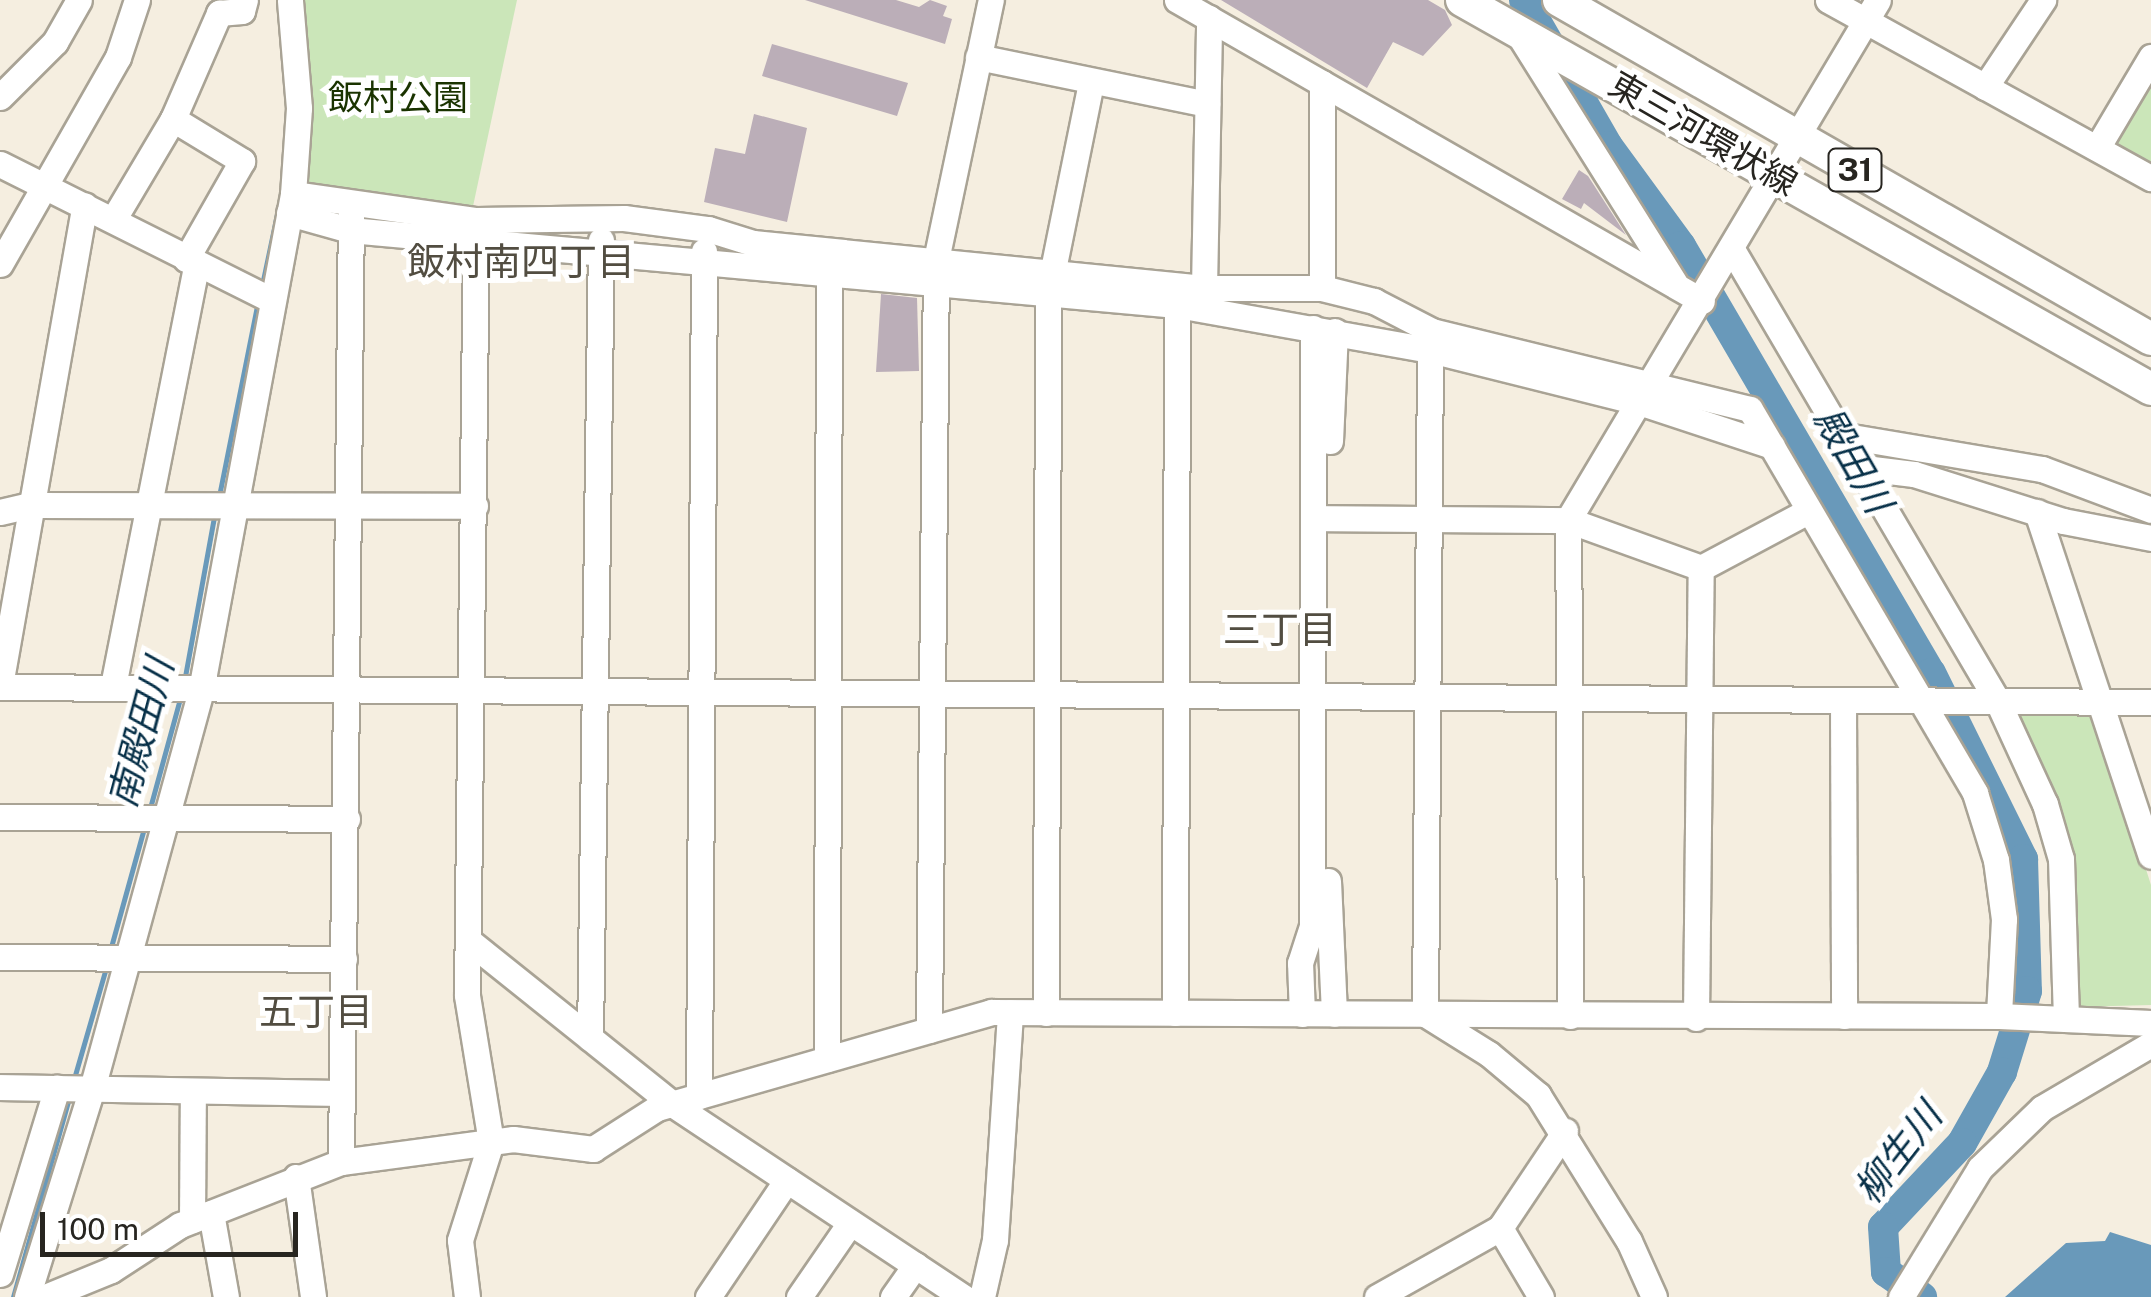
<!DOCTYPE html>
<html>
<head>
<meta charset="utf-8">
<style>
  body { margin:0 }
  #map { position:relative; width:2151px; height:1297px; overflow:hidden; background:#f5eee0; font-family:"Public Sans","Noto Sans JP",sans-serif }
  div>[style] { position:absolute }
  .green>* { inset:0; background:#cbe6b9 }
  .water>* { inset:0; background:#6999ba }
  .stream>* { height:5px; margin:-2.5px; padding:0 2.5px; transform-origin:2.5px; border-radius:2.5px; background:#6999ba }
  .river>* { height:30px; margin:-15px; padding:0 15px; transform-origin:15px; border-radius:15px; background:#6999ba }
  .building>* { inset:0; background:#bbaeb8 }
  .roads { filter:drop-shadow(2px 0 #a9a395) drop-shadow(-2px 0 #a9a395) drop-shadow(0 2px #a9a395) drop-shadow(0 -2px #a9a395) }
  .minor>* { height:25px; margin:-12.5px; padding:0 12.5px; transform-origin:12.5px; border-radius:12.5px; background:#fff }
  .major>* { height:32px; margin:-16px; padding:0 16px; transform-origin:16px; border-radius:16px; background:#fff }
  span { translate:-50% -50%; white-space:nowrap; text-align:center; line-height:1.15; -webkit-text-stroke:10px #fff; paint-order:stroke }
  .shield-label span { padding:2px 8px; background:#fff; border:2px solid; border-radius:8px; -webkit-text-stroke-width:0 }
  .shield-label { font-size:32px; color:#272520; font-weight:700 }
  .park-label { font-size:35px; color:#1a3300 }
  .street-label { font-size:35px; color:#272520 }
  .neighbourhood-label { font-size:38px; color:#524d41 }
  .water-label { font-size:38px; color:#073048; font-style:italic }
  .scale { position:absolute; left:40px; top:1212px; width:258px; height:45px; box-sizing:border-box; border:5px solid #272520; border-top:0; padding-left:12px; font-size:30px; line-height:35px; white-space:nowrap; color:#272520; -webkit-text-stroke:8px #fff; paint-order:stroke }
</style>
</head>
<body>
<div id="map">
  <div class="green">
    <div style="clip-path:polygon(298px 0,517px 0,472px 211px,293px 187px)"></div>
    <div style="clip-path:polygon(2151px 77px,2151px 167px,2110px 144px)"></div>
    <div style="clip-path:polygon(2009px 710px,2095px 710px,2151px 885px,2151px 1005px,2075px 1007px,2075px 927px)"></div>
  </div>
  <div class="water">
    <div style="clip-path:polygon(2110px 1232px,2151px 1245px,2151px 1297px,2005px 1297px,2066px 1243px,2105px 1241px)"></div>
  </div>
  <div class="stream">
    <div style="left:262px;top:285px;width:106px;rotate:-78.1deg"></div>
    <div style="left:219px;top:496px;width:199px;rotate:-78.7deg"></div>
    <div style="left:184px;top:682px;width:174px;rotate:-79.7deg"></div>
    <div style="left:150px;top:808px;width:114px;rotate:-74.7deg"></div>
    <div style="left:111px;top:947px;width:123px;rotate:-74.5deg"></div>
    <div style="left:73px;top:1082px;width:119px;rotate:-73.9deg"></div>
    <div style="left:13px;top:1297px;width:207px;rotate:-74.3deg"></div>
  </div>
  <div class="river">
    <div style="left:1524px;top:0;width:168px;rotate:60.1deg"></div>
    <div style="left:1608px;top:146px;width:124px;rotate:53.9deg"></div>
    <div style="left:1681px;top:246px;width:495px;rotate:59.7deg"></div>
    <div style="left:1931px;top:673px;width:208px;rotate:63.7deg"></div>
    <div style="left:2023px;top:859px;width:132px;rotate:88.3deg"></div>
    <div style="left:2027px;top:991px;width:85px;rotate:107.2deg"></div>
    <div style="left:2002px;top:1072px;width:81px;rotate:119.4deg"></div>
    <div style="left:1962px;top:1143px;width:115px;rotate:133.2deg"></div>
    <div style="left:1883px;top:1227px;width:45px;rotate:86.2deg"></div>
    <div style="left:1886px;top:1272px;width:44px;rotate:34.8deg"></div>
  </div>
  <div class="building">
    <div style="clip-path:polygon(805px 0,896px 0,919px 7px,930px 0,947px 6px,943px 16px,952px 19px,945px 44px)"></div>
    <div style="clip-path:polygon(1221px 0,1428px 0,1445px 10px,1452px 25px,1423px 56px,1393px 42px,1367px 88px)"></div>
    <div style="clip-path:polygon(772px 44px,908px 83px,897px 116px,762px 76px)"></div>
    <div style="clip-path:polygon(754px 114px,807px 128px,787px 222px,704px 202px,715px 148px,745px 154px)"></div>
    <div style="clip-path:polygon(1579px 170px,1588px 176px,1626px 235px,1584px 203px,1581px 209px,1562px 199px)"></div>
    <div style="clip-path:polygon(881px 294px,917px 298px,919px 371px,876px 372px)"></div>
  </div>
  <div class="roads">
    <div class="minor">
      <div style="left:1177px;top:0;width:605px;rotate:29.83deg"></div>
      <div style="left:1828px;top:0;width:369px;rotate:28.9deg"></div>
      <div style="left:1518px;top:33px;width:295px;rotate:57.9deg"></div>
      <div style="left:978px;top:57px;width:234px;rotate:11.6deg"></div>
      <div style="left:1985px;top:87px;width:105px;rotate:-56.3deg"></div>
      <div style="left:0;top:97px;width:78px;rotate:-45deg"></div>
      <div style="left:55px;top:42px;width:48px;rotate:-60.3deg"></div>
      <div style="left:173px;top:119px;width:81px;rotate:31.3deg"></div>
      <div style="left:242px;top:161px;width:113px;rotate:119.7deg"></div>
      <div style="left:2097px;top:148px;width:106px;rotate:-59.3deg"></div>
      <div style="left:0;top:164px;width:304px;rotate:26.6deg"></div>
      <div style="left:293px;top:194px;width:185px;rotate:8.1deg"></div>
      <div style="left:476px;top:220px;width:148px;rotate:-0.8deg"></div>
      <div style="left:624px;top:218px;width:85px;rotate:7.5deg"></div>
      <div style="left:708px;top:229px;width:47px;rotate:17.3deg"></div>
      <div style="left:753px;top:243px;width:453px;rotate:5.7deg"></div>
      <div style="left:1204px;top:288px;width:118px"></div>
      <div style="left:1322px;top:288px;width:54px;rotate:14deg"></div>
      <div style="left:1374px;top:301px;width:65px;rotate:27.3deg"></div>
      <div style="left:1432px;top:331px;width:327px;rotate:13.8deg"></div>
      <div style="left:1750px;top:409px;width:445px;rotate:59.6deg"></div>
      <div style="left:1975px;top:793px;width:70px;rotate:72.6deg"></div>
      <div style="left:1996px;top:860px;width:60px;rotate:82.3deg"></div>
      <div style="left:2004px;top:919px;width:97px;rotate:93deg"></div>
      <div style="left:289px;top:213px;width:63px;rotate:15.6deg"></div>
      <div style="left:350px;top:230px;width:830px;rotate:5.18deg"></div>
      <div style="left:1177px;top:305px;width:257px;rotate:10.1deg"></div>
      <div style="left:1430px;top:350px;width:219px;rotate:14deg"></div>
      <div style="left:1642px;top:403px;width:137px;rotate:18.3deg"></div>
      <div style="left:113px;top:220px;width:117px;rotate:-59.3deg"></div>
      <div style="left:173px;top:119px;width:116px;rotate:-66.5deg"></div>
      <div style="left:219px;top:13px;width:23px;rotate:-5deg"></div>
      <div style="left:242px;top:11px;width:11px;rotate:-75deg"></div>
      <div style="left:1733px;top:251px;width:523px;rotate:59.56deg"></div>
      <div style="left:1998px;top:702px;width:112px;rotate:65.3deg"></div>
      <div style="left:2045px;top:804px;width:57px;rotate:73.8deg"></div>
      <div style="left:2061px;top:859px;width:160px;rotate:88.2deg"></div>
      <div style="left:0;top:264px;width:238px;rotate:-60.3deg"></div>
      <div style="left:118px;top:57px;width:60px;rotate:-71.6deg"></div>
      <div style="left:1322px;top:288px;width:205px;rotate:-90deg"></div>
      <div style="left:1430px;top:350px;width:664px;rotate:90.43deg"></div>
      <div style="left:1425px;top:1014px;width:75px;rotate:32deg"></div>
      <div style="left:1489px;top:1054px;width:64px;rotate:39.9deg"></div>
      <div style="left:1538px;top:1095px;width:172px;rotate:58.1deg"></div>
      <div style="left:1629px;top:1241px;width:61px;rotate:65.9deg"></div>
      <div style="left:1840px;top:435px;width:205px;rotate:9.6deg"></div>
      <div style="left:2042px;top:469px;width:116px;rotate:20.6deg"></div>
      <div style="left:1330px;top:441px;width:110px;rotate:-87.4deg"></div>
      <div style="left:1856px;top:467px;width:58px;rotate:6.9deg"></div>
      <div style="left:1914px;top:474px;width:156px;rotate:17.5deg"></div>
      <div style="left:2063px;top:521px;width:90px;rotate:10.9deg"></div>
      <div style="left:0;top:512px;width:32px;rotate:-13deg"></div>
      <div style="left:31px;top:505px;width:444px;rotate:0.1deg"></div>
      <div style="left:2037px;top:512px;width:362px;rotate:71.7deg"></div>
      <div style="left:1314px;top:518px;width:254px;rotate:0.5deg"></div>
      <div style="left:1568px;top:520px;width:141px;rotate:19.8deg"></div>
      <div style="left:0;top:685px;width:487px;rotate:-80deg"></div>
      <div style="left:113px;top:686px;width:429px;rotate:-78.8deg"></div>
      <div style="left:0;top:687px;width:2151px;rotate:0.4deg"></div>
      <div style="left:1843px;top:701px;width:315px;rotate:89.8deg"></div>
      <div style="left:0;top:817px;width:347px;rotate:0.3deg"></div>
      <div style="left:1328px;top:881px;width:133px;rotate:87.4deg"></div>
      <div style="left:469px;top:941px;width:259px;rotate:38.7deg"></div>
      <div style="left:671px;top:1103px;width:351px;rotate:33.6deg"></div>
      <div style="left:0;top:957px;width:344px;rotate:0.3deg"></div>
      <div style="left:1046px;top:1013px;width:719px;rotate:-89.84deg"></div>
      <div style="left:1048px;top:294px;width:216px;rotate:-78.5deg"></div>
      <div style="left:1175px;top:1013px;width:708px;rotate:-89.84deg"></div>
      <div style="left:1177px;top:305px;width:32px;rotate:-32deg"></div>
      <div style="left:1204px;top:288px;width:270px;rotate:-88.9deg"></div>
      <div style="left:1302px;top:1014px;width:51px;rotate:-92.2deg"></div>
      <div style="left:1300px;top:963px;width:38px;rotate:-72deg"></div>
      <div style="left:1312px;top:927px;width:599px;rotate:-89.9deg"></div>
      <div style="left:1570px;top:1016px;width:496px;rotate:-90.2deg"></div>
      <div style="left:1568px;top:520px;width:605px;rotate:-59.2deg"></div>
      <div style="left:1696px;top:1018px;width:450px;rotate:-89.4deg"></div>
      <div style="left:1701px;top:568px;width:121px;rotate:-28deg"></div>
      <div style="left:929px;top:1030px;width:770px;rotate:-89.48deg"></div>
      <div style="left:936px;top:260px;width:266px;rotate:-78.1deg"></div>
      <div style="left:590px;top:1038px;width:798px;rotate:-89.21deg"></div>
      <div style="left:827px;top:1059px;width:799px;rotate:-89.86deg"></div>
      <div style="left:0;top:1087px;width:342px;rotate:1deg"></div>
      <div style="left:699px;top:1096px;width:845px;rotate:-89.66deg"></div>
      <div style="left:341px;top:1162px;width:950px;rotate:-89.4deg"></div>
      <div style="left:296px;top:1177px;width:121px;rotate:81.9deg"></div>
      <div style="left:211px;top:1213px;width:85px;rotate:79.9deg"></div>
      <div style="left:192px;top:1220px;width:129px;rotate:-89.6deg"></div>
      <div style="left:1500px;top:1228px;width:80px;rotate:59.3deg"></div>
      <div style="left:0;top:1274px;width:195px;rotate:-73deg"></div>
      <div style="left:27px;top:1297px;width:222px;rotate:-72.7deg"></div>
      <div style="left:93px;top:1085px;width:409px;rotate:-74.7deg"></div>
      <div style="left:201px;top:690px;width:504px;rotate:-79.49deg"></div>
      <div style="left:293px;top:194px;width:86px;rotate:-86deg"></div>
      <div style="left:299px;top:108px;width:108px;rotate:-94.8deg"></div>
      <div style="left:45px;top:1297px;width:71px;rotate:-22.2deg"></div>
      <div style="left:111px;top:1270px;width:82px;rotate:-33.1deg"></div>
      <div style="left:180px;top:1225px;width:173px;rotate:-21.4deg"></div>
      <div style="left:341px;top:1162px;width:174px;rotate:-7.6deg"></div>
      <div style="left:513px;top:1139px;width:81px;rotate:7.1deg"></div>
      <div style="left:593px;top:1149px;width:76px;rotate:-32.6deg"></div>
      <div style="left:657px;top:1108px;width:348px;rotate:-16deg"></div>
      <div style="left:991px;top:1012px;width:1008px;rotate:0.23deg"></div>
      <div style="left:1999px;top:1016px;width:152px;rotate:2.6deg"></div>
      <div style="left:467px;top:1297px;width:57px;rotate:-97deg"></div>
      <div style="left:460px;top:1240px;width:103px;rotate:-72.4deg"></div>
      <div style="left:491px;top:1142px;width:149px;rotate:-99.3deg"></div>
      <div style="left:467px;top:995px;width:770px;rotate:-89.33deg"></div>
      <div style="left:708px;top:1297px;width:141px;rotate:-56deg"></div>
      <div style="left:799px;top:1297px;width:90px;rotate:-55.4deg"></div>
      <div style="left:893px;top:1297px;width:39px;rotate:-55deg"></div>
      <div style="left:982px;top:1297px;width:58px;rotate:-77.2deg"></div>
      <div style="left:995px;top:1240px;width:228px;rotate:-86.2deg"></div>
      <div style="left:1377px;top:1297px;width:141px;rotate:-29.3deg"></div>
      <div style="left:1500px;top:1228px;width:117px;rotate:-56.2deg"></div>
      <div style="left:1901px;top:1297px;width:151px;rotate:-58.5deg"></div>
      <div style="left:1980px;top:1168px;width:86px;rotate:-44.1deg"></div>
      <div style="left:2042px;top:1108px;width:126px;rotate:-30.4deg"></div>
    </div>
    <div class="major">
      <div style="left:1462px;top:0;width:791px;rotate:29.45deg"></div>
      <div style="left:1559px;top:0;width:682px;rotate:29.8deg"></div>
    </div>
  </div>
  <div class="shield-label">
    <span style="left:1855px;top:170px">31</span>
  </div>
  <div class="park-label">
    <span style="left:398px;top:98px">飯村公園</span>
  </div>
  <div class="street-label">
    <span style="left:1703px;top:134px;rotate:30deg">東三河環状線</span>
  </div>
  <div class="neighbourhood-label">
    <span style="left:521px;top:262px">飯村南四丁目</span>
    <span style="left:1280px;top:630px">三丁目</span>
    <span style="left:316px;top:1012px">五丁目</span>
  </div>
  <div class="water-label">
    <span style="left:1853px;top:460px;rotate:60deg">殿田川</span>
    <span style="left:141px;top:733px;rotate:-75deg">南殿田川</span>
    <span style="left:1898px;top:1153px;rotate:-52deg">柳生川</span>
  </div>
  <div class="scale">100 m</div>
</div>
</body>
</html>
